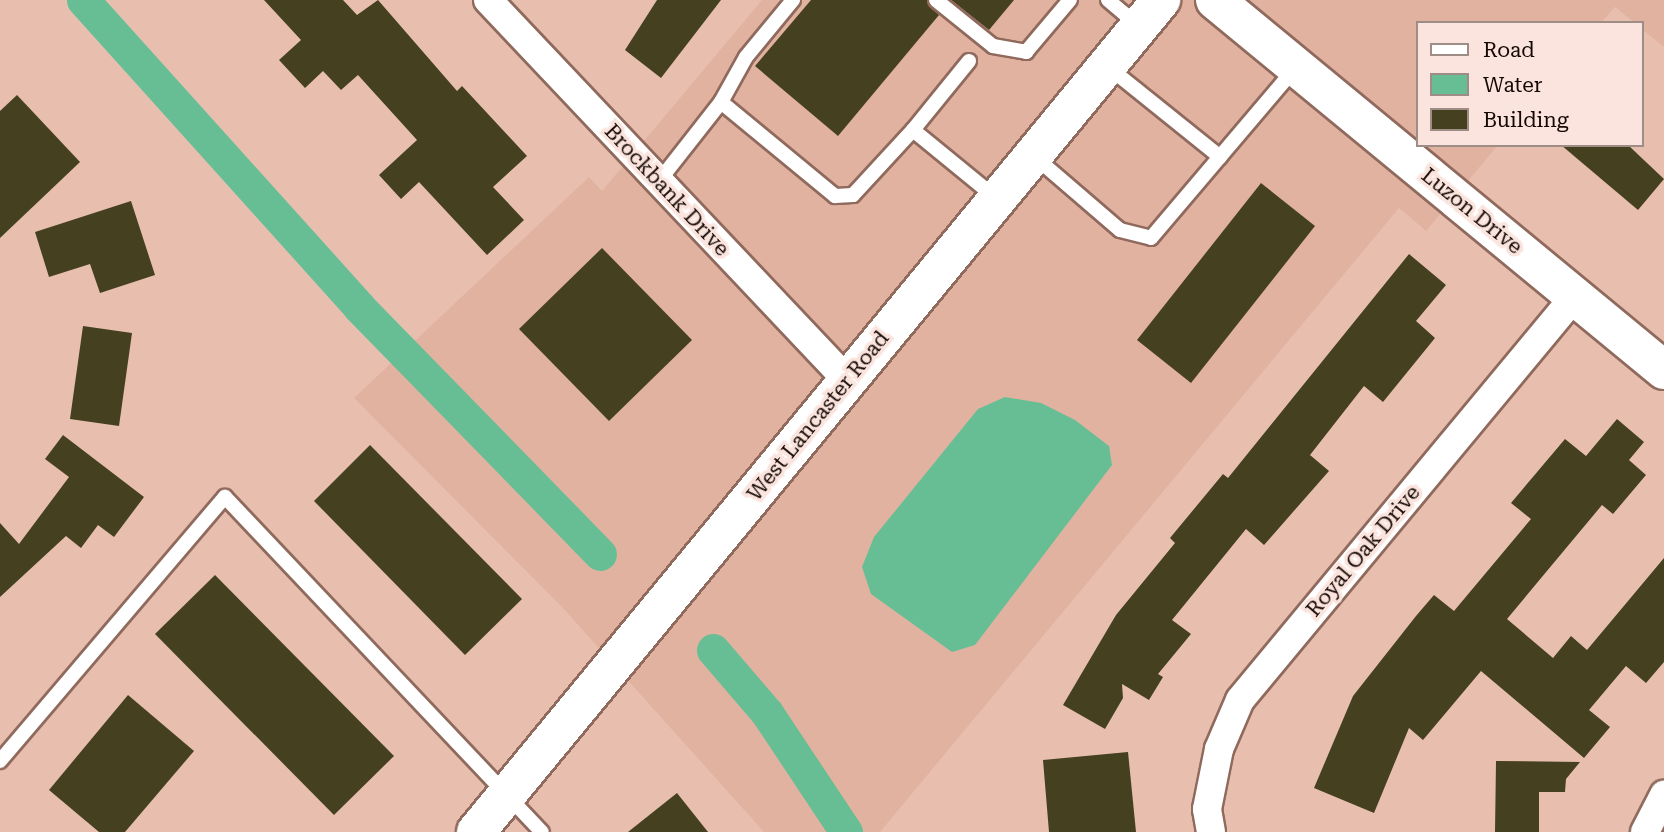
<!DOCTYPE html>
<html>
<head>
<meta charset="utf-8">
<style>
  body { margin:0 }
  #map { position:relative; width:1664px; height:832px; overflow:hidden; background:#e8bfaf; font-family:"Roboto Serif",serif }
  div>[style] { position:absolute }
  .built>* { inset:0; background:#e2b2a0 }
  .water>* { inset:0; background:#68be94 }
  .canal>* { height:33px; margin:-16.5px; padding:0 16.5px; transform-origin:16.5px; border-radius:16.5px; background:#68be94 }
  .building>* { inset:0; background:#45401f }
  .roads { filter:drop-shadow(2px 0 #8f6a5d) drop-shadow(-2px 0 #8f6a5d) drop-shadow(0 2px #8f6a5d) drop-shadow(0 -2px #8f6a5d) }
  .lane>* { height:14px; margin:-7px; padding:0 7px; transform-origin:7px; border-radius:7px; background:#fff }
  .street>* { height:28px; margin:-14px; padding:0 14px; transform-origin:14px; border-radius:14px; background:#fff }
  .secondary>* { height:38px; margin:-19px; padding:0 19px; transform-origin:19px; border-radius:19px; background:#fff }
  span { translate:-50% -50%; white-space:nowrap; text-align:center; line-height:1.15; -webkit-text-stroke:7px #fae4dd; paint-order:stroke }
  .street-label { font-size:21px; color:#140804 }
  .legend { position:absolute; left:1416px; top:21px; width:228px; height:126px; box-sizing:border-box; background:#fae4dd; border:2px solid #9e8c86; margin:0; padding:9px 12px; list-style:none; font-size:21px; color:#140804 }
  .legend li { display:flex; align-items:center; gap:14px; height:35px }
  .legend b { width:35px; border:2px solid #9e8c86 }
</style>
</head>
<body>
<div id="map">
  <div class="built">
    <div style="clip-path:polygon(762px 0,1664px 0,1664px 47px,1615px 7px,1601px 23px,1417px 23px,1417px 145px,1498px 145px,1426px 231px,1399px 208px,880px 832px,764px 832px,562px 607px,354px 398px,589px 177px,602px 191px)"></div>
  </div>
  <div class="water">
    <div style="clip-path:polygon(1005px 397px,1041px 403px,1075px 420px,1109px 446px,1112px 465px,975px 645px,952px 652px,871px 594px,862px 567px,874px 537px,978px 409px)"></div>
  </div>
  <div class="canal">
    <div style="left:83px;top:0;width:413px;rotate:48deg"></div>
    <div style="left:359px;top:307px;width:345px;rotate:45.7deg"></div>
    <div style="left:713px;top:650px;width:83px;rotate:49.4deg"></div>
    <div style="left:767px;top:713px;width:143px;rotate:56.4deg"></div>
  </div>
  <div class="building">
    <div style="clip-path:polygon(264px 0,343px 0,357px 15px,378px 0,457px 91px,462px 86px,527px 156px,493px 187px,524px 220px,487px 255px,419px 182px,401px 199px,379px 175px,417px 140px,358px 75px,341px 90px,323px 71px,305px 88px,279px 60px,301px 40px)"></div>
    <div style="clip-path:polygon(657px 0,721px 0,661px 78px,625px 50px)"></div>
    <div style="clip-path:polygon(811px 0,927px 0,939px 15px,838px 136px,755px 66px)"></div>
    <div style="clip-path:polygon(951px 0,1014px 0,989px 30px)"></div>
    <div style="clip-path:polygon(17px 95px,80px 162px,0 238px,0 111px)"></div>
    <div style="clip-path:polygon(1561px 145px,1628px 145px,1664px 179px,1638px 210px)"></div>
    <div style="clip-path:polygon(1261px 183px,1315px 226px,1191px 383px,1137px 340px)"></div>
    <div style="clip-path:polygon(131px 201px,155px 275px,100px 293px,90px 264px,49px 277px,35px 232px)"></div>
    <div style="clip-path:polygon(602px 248px,692px 340px,609px 421px,519px 329px)"></div>
    <div style="clip-path:polygon(1409px 254px,1446px 285px,1416px 321px,1435px 338px,1383px 402px,1364px 386px,1310px 455px,1329px 471px,1264px 545px,1246px 529px,1172px 620px,1191px 634px,1158px 674px,1163px 677px,1149px 700px,1122px 684px,1123px 698px,1105px 729px,1063px 705px,1116px 615px,1175px 543px,1170px 538px,1223px 474px,1228px 478px)"></div>
    <div style="clip-path:polygon(83px 326px,132px 333px,119px 426px,70px 419px)"></div>
    <div style="clip-path:polygon(1617px 419px,1644px 442px,1629px 460px,1646px 475px,1613px 514px,1602px 505px,1507px 619px,1553px 658px,1571px 636px,1587px 650px,1664px 558px,1664px 662px,1646px 683px,1626px 666px,1589px 710px,1610px 727px,1584px 758px,1481px 671px,1423px 740px,1409px 728px,1374px 813px,1314px 788px,1353px 696px,1416px 616px,1434px 595px,1454px 611px,1531px 519px,1511px 503px,1565px 439px,1586px 456px)"></div>
    <div style="clip-path:polygon(63px 435px,144px 497px,114px 537px,98px 525px,81px 548px,66px 536px,0 597px,0 523px,19px 544px,69px 477px,45px 459px)"></div>
    <div style="clip-path:polygon(370px 445px,522px 599px,465px 655px,314px 501px)"></div>
    <div style="clip-path:polygon(215px 575px,394px 756px,334px 815px,155px 634px)"></div>
    <div style="clip-path:polygon(128px 695px,194px 751px,125px 832px,99px 832px,49px 790px)"></div>
    <div style="clip-path:polygon(1128px 752px,1136px 832px,1049px 832px,1043px 760px)"></div>
    <div style="clip-path:polygon(1496px 761px,1580px 762px,1566px 779px,1565px 792px,1539px 792px,1539px 832px,1495px 832px)"></div>
    <div style="clip-path:polygon(677px 793px,708px 832px,628px 832px)"></div>
  </div>
  <div class="roads">
    <div class="lane">
      <div style="left:936px;top:0;width:73px;rotate:38.9deg"></div>
      <div style="left:993px;top:46px;width:34px;rotate:10deg"></div>
      <div style="left:1026px;top:52px;width:68px;rotate:-49.8deg"></div>
      <div style="left:1108px;top:0;width:39px;rotate:40deg"></div>
      <div style="left:969px;top:61px;width:89px;rotate:129.1deg"></div>
      <div style="left:913px;top:130px;width:107px;rotate:39.3deg"></div>
      <div style="left:1107px;top:66px;width:145px;rotate:38.8deg"></div>
      <div style="left:721px;top:102px;width:51px;rotate:-60.9deg"></div>
      <div style="left:746px;top:57px;width:74px;rotate:-50.5deg"></div>
      <div style="left:1035px;top:157px;width:112px;rotate:40.7deg"></div>
      <div style="left:1120px;top:230px;width:32px;rotate:14deg"></div>
      <div style="left:1151px;top:238px;width:223px;rotate:-49.7deg"></div>
      <div style="left:659px;top:181px;width:100px;rotate:-51.9deg"></div>
      <div style="left:721px;top:102px;width:148px;rotate:39.5deg"></div>
      <div style="left:835px;top:196px;width:18px;rotate:-3deg"></div>
      <div style="left:853px;top:195px;width:88px;rotate:-47.3deg"></div>
      <div style="left:0;top:761px;width:347px;rotate:-49.6deg"></div>
      <div style="left:225px;top:497px;width:461px;rotate:46.6deg"></div>
    </div>
    <div class="street">
      <div style="left:488px;top:0;width:523px;rotate:46.63deg"></div>
      <div style="left:1211px;top:832px;width:23px;rotate:-100deg"></div>
      <div style="left:1207px;top:809px;width:61px;rotate:-78.7deg"></div>
      <div style="left:1219px;top:749px;width:53px;rotate:-66.8deg"></div>
      <div style="left:1240px;top:700px;width:525px;rotate:-50.33deg"></div>
      <div style="left:1645px;top:832px;width:42px;rotate:-62.8deg"></div>
    </div>
    <div class="secondary">
      <div style="left:1215px;top:0;width:582px;rotate:39.49deg"></div>
      <div style="left:476px;top:832px;width:1078px;rotate:-50.53deg"></div>
    </div>
  </div>
  <div class="street-label">
    <span style="left:667px;top:190px;rotate:47deg">Brockbank Drive</span>
    <span style="left:1472px;top:211px;rotate:39deg">Luzon Drive</span>
    <span style="left:818px;top:416px;rotate:-51deg">West Lancaster Road</span>
    <span style="left:1363px;top:551px;rotate:-50deg">Royal Oak Drive</span>
  </div>
  <ul class="legend">
  <li><b style="height:9px;background:#fff"></b>Road</li>
  <li><b style="height:19px;background:#68be94"></b>Water</li>
  <li><b style="height:19px;background:#45401f"></b>Building</li>
  </ul>
</div>
</body>
</html>
